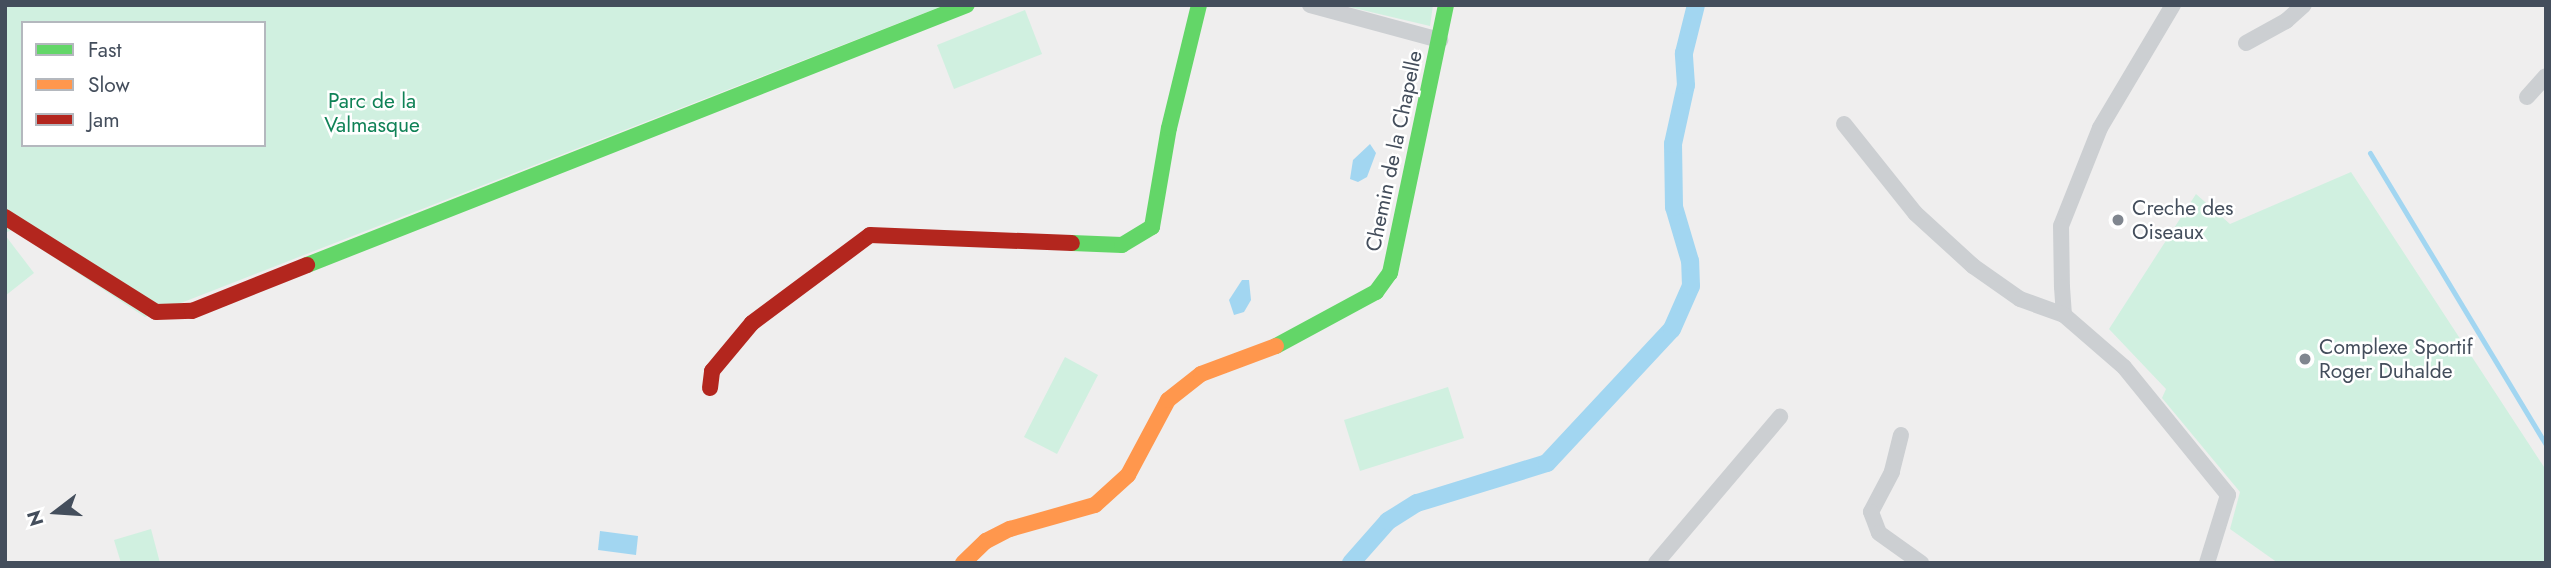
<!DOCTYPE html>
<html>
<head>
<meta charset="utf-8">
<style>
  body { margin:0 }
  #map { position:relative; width:2551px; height:568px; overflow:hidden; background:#efeeee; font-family:Jost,sans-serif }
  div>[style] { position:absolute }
  .green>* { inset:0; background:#d0f0e0 }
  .water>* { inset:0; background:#a2d6f1 }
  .stream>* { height:5px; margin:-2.5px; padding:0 2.5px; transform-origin:2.5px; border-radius:2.5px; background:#a2d6f1 }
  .canal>* { height:18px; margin:-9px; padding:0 9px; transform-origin:9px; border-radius:9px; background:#a2d6f1 }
  .street>* { height:16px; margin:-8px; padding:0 8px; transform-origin:8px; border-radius:8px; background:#cccfd2 }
  .fast>* { height:16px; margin:-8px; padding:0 8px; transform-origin:8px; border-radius:8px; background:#63d668 }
  .slow>* { height:16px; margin:-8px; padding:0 8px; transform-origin:8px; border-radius:8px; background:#ff974d }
  .jam>* { height:16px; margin:-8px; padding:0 8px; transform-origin:8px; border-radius:8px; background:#b3261e }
  .dots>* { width:19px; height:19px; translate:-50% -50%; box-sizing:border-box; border:4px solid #fff; border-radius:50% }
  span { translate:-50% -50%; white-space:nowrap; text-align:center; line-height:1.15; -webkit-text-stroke:5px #fff; paint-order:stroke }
  .park-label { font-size:21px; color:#108257 }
  .street-label { font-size:21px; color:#444e5c }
  .poi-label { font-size:21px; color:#444e5c }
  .left { translate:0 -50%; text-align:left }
  .frame { position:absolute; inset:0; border:7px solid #444e5c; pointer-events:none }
  .legend { position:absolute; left:21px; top:21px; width:245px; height:126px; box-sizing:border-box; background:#fff; border:2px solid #b4b8be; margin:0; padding:9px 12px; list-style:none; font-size:21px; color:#444e5c }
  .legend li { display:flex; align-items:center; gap:14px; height:35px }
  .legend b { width:35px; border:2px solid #b4b8be }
  .north { position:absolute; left:21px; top:477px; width:70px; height:70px; -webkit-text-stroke:5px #fff; paint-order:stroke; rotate:253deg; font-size:19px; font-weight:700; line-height:28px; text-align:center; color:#444e5c }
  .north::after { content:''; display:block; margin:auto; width:24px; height:32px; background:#444e5c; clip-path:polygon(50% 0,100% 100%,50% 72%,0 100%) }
</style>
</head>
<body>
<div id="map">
  <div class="green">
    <div style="clip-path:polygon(evenodd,5px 5px,945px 5px,145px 317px,12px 230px,5px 233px,5px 5px,23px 23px,264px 23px,264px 145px,23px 145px,23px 23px)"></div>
    <div style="clip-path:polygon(1341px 5px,1433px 5px,1430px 26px)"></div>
    <div style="clip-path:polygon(1025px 10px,1042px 54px,954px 89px,937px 45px)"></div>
    <div style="clip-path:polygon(2351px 172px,2546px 470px,2546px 563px,2278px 563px,2230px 529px,2240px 492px,2162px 398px,2166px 389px,2109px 329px,2196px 194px,2230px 224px)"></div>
    <div style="clip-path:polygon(5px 235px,34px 273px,5px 296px)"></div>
    <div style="clip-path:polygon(1065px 357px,1098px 375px,1057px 454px,1024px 437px)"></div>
    <div style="clip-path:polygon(1448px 387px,1464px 438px,1360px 471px,1344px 420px)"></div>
    <div style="clip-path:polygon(151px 529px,160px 563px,121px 563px,114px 540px)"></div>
  </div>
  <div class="water">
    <div style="clip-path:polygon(1370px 144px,1376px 153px,1367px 177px,1358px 182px,1350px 179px,1353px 160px)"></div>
    <div style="clip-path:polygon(1242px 280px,1249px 280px,1251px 300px,1244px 312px,1234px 315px,1229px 300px)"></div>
    <div style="clip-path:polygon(600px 531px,638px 536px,636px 555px,598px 550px)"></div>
  </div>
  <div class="stream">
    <div style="left:2370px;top:153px;width:341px;rotate:58.9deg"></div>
  </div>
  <div class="canal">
    <div style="left:1351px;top:563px;width:56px;rotate:-48.6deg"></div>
    <div style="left:1388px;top:521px;width:34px;rotate:-32deg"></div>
    <div style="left:1417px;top:503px;width:136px;rotate:-17.1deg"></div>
    <div style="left:1547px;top:463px;width:183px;rotate:-47deg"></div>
    <div style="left:1672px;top:329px;width:47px;rotate:-66.2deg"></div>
    <div style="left:1691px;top:286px;width:25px;rotate:-92deg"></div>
    <div style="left:1690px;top:261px;width:56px;rotate:-106.5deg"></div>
    <div style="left:1674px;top:207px;width:63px;rotate:-90.9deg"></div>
    <div style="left:1673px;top:144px;width:60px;rotate:-77.6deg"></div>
    <div style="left:1686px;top:85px;width:32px;rotate:-94deg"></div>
    <div style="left:1684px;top:53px;width:49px;rotate:-76deg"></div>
  </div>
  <div class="street">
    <div style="left:1310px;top:5px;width:135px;rotate:15.1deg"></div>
    <div style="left:2173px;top:5px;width:143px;rotate:120.7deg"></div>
    <div style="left:2100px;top:128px;width:105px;rotate:111.7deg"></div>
    <div style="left:2061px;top:226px;width:61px;rotate:89.1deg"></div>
    <div style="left:2062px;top:287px;width:28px;rotate:86deg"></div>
    <div style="left:2064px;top:315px;width:79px;rotate:40.9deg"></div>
    <div style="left:2124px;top:367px;width:165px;rotate:50.9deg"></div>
    <div style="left:2228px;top:495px;width:71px;rotate:107.2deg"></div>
    <div style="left:2246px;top:43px;width:46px;rotate:-28.8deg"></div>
    <div style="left:2286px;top:21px;width:24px;rotate:-42deg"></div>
    <div style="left:2527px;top:97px;width:28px;rotate:-48deg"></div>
    <div style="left:1844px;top:124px;width:114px;rotate:51.4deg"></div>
    <div style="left:1915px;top:213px;width:79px;rotate:42.4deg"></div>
    <div style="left:1973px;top:266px;width:57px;rotate:35.1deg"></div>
    <div style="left:2020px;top:299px;width:47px;rotate:20deg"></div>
    <div style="left:1901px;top:435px;width:38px;rotate:104deg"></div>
    <div style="left:1892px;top:472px;width:45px;rotate:117.7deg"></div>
    <div style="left:1871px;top:512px;width:22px;rotate:69deg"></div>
    <div style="left:1879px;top:533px;width:52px;rotate:35.5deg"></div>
    <div style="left:1656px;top:563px;width:192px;rotate:-49.7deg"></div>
  </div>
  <div class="fast">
    <div style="left:1072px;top:243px;width:50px;rotate:2.3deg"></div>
    <div style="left:1122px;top:245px;width:35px;rotate:-31deg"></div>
    <div style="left:1152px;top:227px;width:100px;rotate:-80.3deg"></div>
    <div style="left:1169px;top:128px;width:127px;rotate:-76.3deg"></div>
    <div style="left:307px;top:265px;width:709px;rotate:-21.5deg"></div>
    <div style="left:1276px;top:346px;width:114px;rotate:-28.4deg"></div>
    <div style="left:1376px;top:292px;width:24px;rotate:-54deg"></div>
    <div style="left:1390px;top:273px;width:274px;rotate:-78.2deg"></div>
  </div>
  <div class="slow">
    <div style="left:963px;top:563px;width:32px;rotate:-44deg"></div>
    <div style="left:986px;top:541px;width:27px;rotate:-27deg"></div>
    <div style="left:1010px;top:529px;width:88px;rotate:-15.8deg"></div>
    <div style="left:1095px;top:505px;width:45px;rotate:-42.3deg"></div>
    <div style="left:1128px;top:475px;width:85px;rotate:-61.9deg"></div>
    <div style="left:1168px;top:400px;width:42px;rotate:-38.2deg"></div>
    <div style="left:1201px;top:374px;width:80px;rotate:-20.5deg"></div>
  </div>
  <div class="jam">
    <div style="left:5px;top:217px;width:178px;rotate:32.2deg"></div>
    <div style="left:156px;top:312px;width:36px;rotate:-2deg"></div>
    <div style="left:192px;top:311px;width:124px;rotate:-21.8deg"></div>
    <div style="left:710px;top:388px;width:17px;rotate:-83deg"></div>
    <div style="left:712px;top:371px;width:62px;rotate:-50.2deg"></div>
    <div style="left:752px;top:323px;width:147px;rotate:-36.7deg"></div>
    <div style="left:870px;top:235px;width:202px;rotate:2.3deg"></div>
  </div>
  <div class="dots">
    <div style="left:2118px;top:220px;background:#80868f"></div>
    <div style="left:2305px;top:359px;background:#80868f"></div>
  </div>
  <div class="park-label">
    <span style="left:372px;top:113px">Parc de la<br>Valmasque</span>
  </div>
  <div class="street-label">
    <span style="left:1394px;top:151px;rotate:-78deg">Chemin de la Chapelle</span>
  </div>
  <div class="poi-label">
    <span class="left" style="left:2132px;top:220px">Creche des<br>Oiseaux</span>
    <span class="left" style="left:2319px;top:359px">Complexe Sportif<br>Roger Duhalde</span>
  </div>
  <div class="frame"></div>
  <ul class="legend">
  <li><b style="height:9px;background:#63d668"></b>Fast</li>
  <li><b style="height:9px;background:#ff974d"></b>Slow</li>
  <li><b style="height:9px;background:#b3261e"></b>Jam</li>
  </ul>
  <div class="north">N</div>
</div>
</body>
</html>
